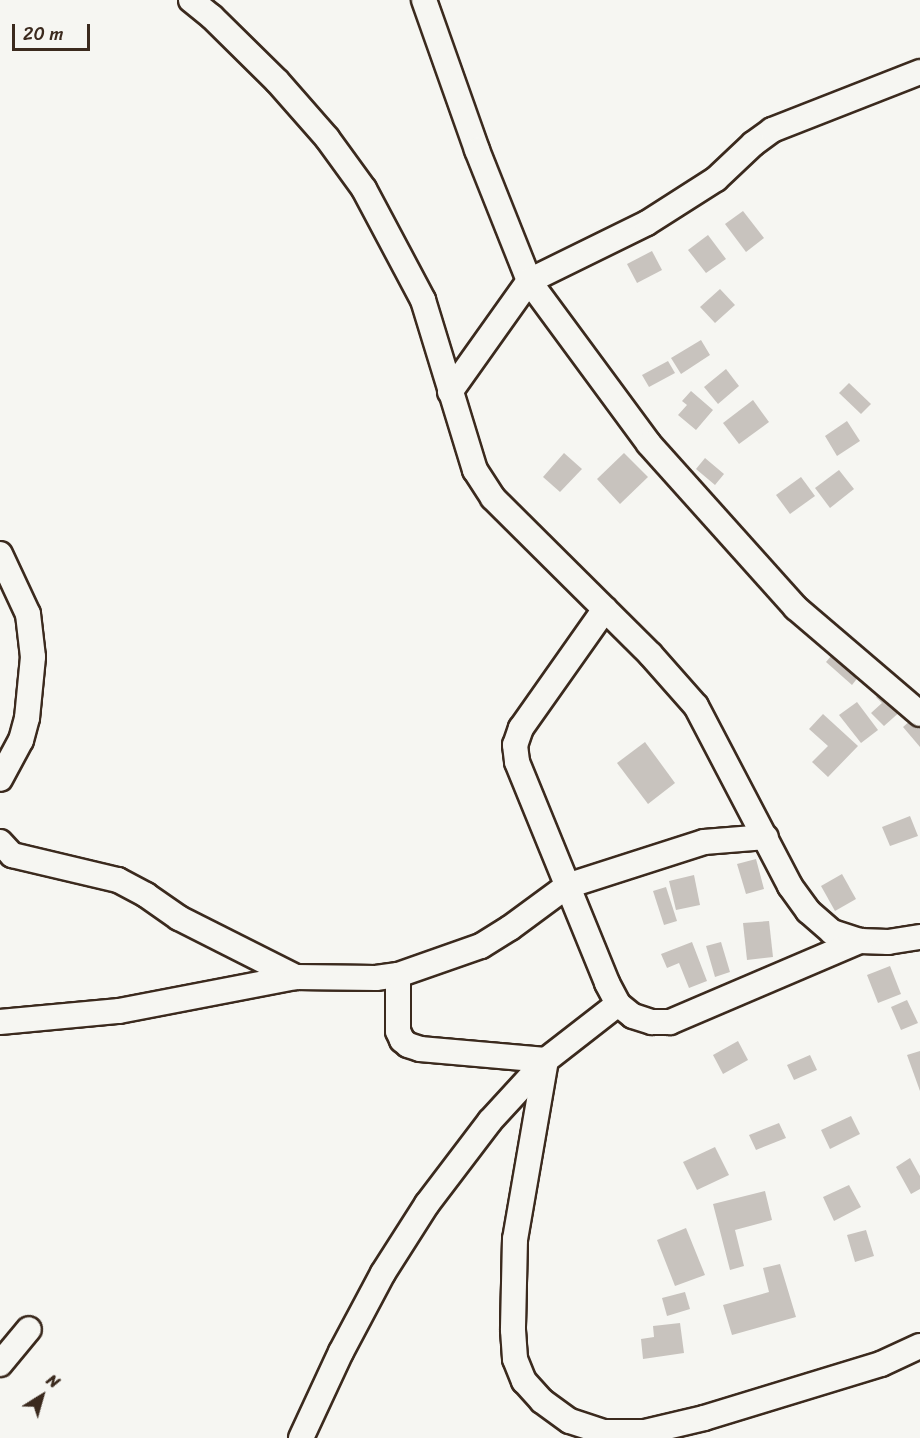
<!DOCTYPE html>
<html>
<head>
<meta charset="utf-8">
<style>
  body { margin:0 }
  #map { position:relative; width:920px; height:1438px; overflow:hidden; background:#f6f6f2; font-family:Sriracha,sans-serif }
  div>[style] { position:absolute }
  .building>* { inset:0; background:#c8c3be }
  .roads { filter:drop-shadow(2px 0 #3b2a1e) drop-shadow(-2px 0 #3b2a1e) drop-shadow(0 2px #3b2a1e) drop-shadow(0 -2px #3b2a1e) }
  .minor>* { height:24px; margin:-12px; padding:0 12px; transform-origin:12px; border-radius:12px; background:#f6f6f2 }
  span { translate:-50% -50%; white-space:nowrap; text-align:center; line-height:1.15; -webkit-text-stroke:4.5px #f6f6f2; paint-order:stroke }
  .north { position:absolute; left:12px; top:1366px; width:60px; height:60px; -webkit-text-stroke:4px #f6f6f2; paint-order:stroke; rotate:37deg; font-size:16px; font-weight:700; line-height:24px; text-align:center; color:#3b2a1e }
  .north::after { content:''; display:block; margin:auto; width:21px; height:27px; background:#3b2a1e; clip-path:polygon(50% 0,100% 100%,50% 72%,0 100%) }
  .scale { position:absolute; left:12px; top:24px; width:78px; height:27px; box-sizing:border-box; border:3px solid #3b2a1e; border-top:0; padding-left:8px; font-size:18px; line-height:21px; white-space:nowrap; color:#3b2a1e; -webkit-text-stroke:4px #f6f6f2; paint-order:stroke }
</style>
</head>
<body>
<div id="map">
  <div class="building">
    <div style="clip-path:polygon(743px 211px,764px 238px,746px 252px,725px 224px)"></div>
    <div style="clip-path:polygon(708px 235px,726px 259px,706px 273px,688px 250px)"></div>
    <div style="clip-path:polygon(652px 251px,662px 270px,637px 283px,627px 264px)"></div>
    <div style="clip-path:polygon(720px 289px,735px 305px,715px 323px,700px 307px)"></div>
    <div style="clip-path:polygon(701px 340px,710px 355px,681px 374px,671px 358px)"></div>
    <div style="clip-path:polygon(668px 361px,675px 373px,649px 387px,642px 375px)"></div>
    <div style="clip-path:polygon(726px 369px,739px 386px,718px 404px,704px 387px)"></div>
    <div style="clip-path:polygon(849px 383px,871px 404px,861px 414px,839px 393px)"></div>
    <div style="clip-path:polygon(691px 391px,713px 410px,696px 430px,678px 415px,687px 405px,682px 401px)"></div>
    <div style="clip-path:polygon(753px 400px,769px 422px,739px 444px,723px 423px)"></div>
    <div style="clip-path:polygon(847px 421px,860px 441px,837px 456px,825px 436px)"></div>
    <div style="clip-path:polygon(564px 453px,582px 469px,560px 492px,543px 477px)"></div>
    <div style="clip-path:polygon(624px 453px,648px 477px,620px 504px,597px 479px)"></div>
    <div style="clip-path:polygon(705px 458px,724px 474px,715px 485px,696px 469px)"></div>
    <div style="clip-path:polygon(839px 470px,854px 489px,830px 508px,815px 488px)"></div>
    <div style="clip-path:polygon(801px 477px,815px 496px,790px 514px,776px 495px)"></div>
    <div style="clip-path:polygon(837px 649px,863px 671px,852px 685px,826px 662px)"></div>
    <div style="clip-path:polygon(884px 690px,902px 710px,884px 726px,871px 713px,882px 703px,876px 697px)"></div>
    <div style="clip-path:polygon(857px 702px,878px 730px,861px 743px,839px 715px)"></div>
    <div style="clip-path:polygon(823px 714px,858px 746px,828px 777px,812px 762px,828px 746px,809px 729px)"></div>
    <div style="clip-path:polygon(913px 718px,920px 727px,920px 747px,903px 727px)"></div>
    <div style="clip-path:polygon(645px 742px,675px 783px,648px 804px,617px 763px)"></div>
    <div style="clip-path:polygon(910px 816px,918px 836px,890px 846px,882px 827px)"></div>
    <div style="clip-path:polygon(756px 859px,764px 889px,746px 894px,737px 864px)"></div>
    <div style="clip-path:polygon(842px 874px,856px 899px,835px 911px,821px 886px)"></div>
    <div style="clip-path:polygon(694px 875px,700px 905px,676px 910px,669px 881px)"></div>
    <div style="clip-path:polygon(666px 887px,677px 921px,664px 925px,653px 891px)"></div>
    <div style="clip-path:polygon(769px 921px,773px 957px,747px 960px,743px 923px)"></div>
    <div style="clip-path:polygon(692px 942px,707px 981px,689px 988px,679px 963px,667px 968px,661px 954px)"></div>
    <div style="clip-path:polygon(721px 942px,730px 972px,715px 977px,706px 946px)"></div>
    <div style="clip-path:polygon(890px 966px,901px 994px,878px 1003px,867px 975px)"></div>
    <div style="clip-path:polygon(907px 1000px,918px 1023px,901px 1030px,891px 1007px)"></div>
    <div style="clip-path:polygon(738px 1041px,748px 1060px,723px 1074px,713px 1055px)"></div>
    <div style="clip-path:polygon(920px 1051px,920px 1091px,907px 1055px)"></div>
    <div style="clip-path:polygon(810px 1055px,817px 1070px,794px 1080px,787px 1065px)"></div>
    <div style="clip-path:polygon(851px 1116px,860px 1134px,830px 1149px,821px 1130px)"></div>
    <div style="clip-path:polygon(779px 1123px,786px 1138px,756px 1150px,749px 1135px)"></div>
    <div style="clip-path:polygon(715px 1147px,729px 1175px,697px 1190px,683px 1162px)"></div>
    <div style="clip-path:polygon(910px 1158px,920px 1176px,920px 1189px,911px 1194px,896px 1167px)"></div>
    <div style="clip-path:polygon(849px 1185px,861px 1207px,834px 1221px,823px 1197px)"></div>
    <div style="clip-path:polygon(765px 1191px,772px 1220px,735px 1230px,744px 1266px,730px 1270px,713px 1204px)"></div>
    <div style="clip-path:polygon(686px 1228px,705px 1275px,675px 1286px,657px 1240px)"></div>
    <div style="clip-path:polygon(866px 1230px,874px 1256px,855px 1262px,847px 1235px)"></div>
    <div style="clip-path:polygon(780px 1264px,796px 1317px,732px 1335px,723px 1305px,769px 1292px,763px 1268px)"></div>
    <div style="clip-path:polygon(685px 1292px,690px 1309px,667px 1316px,662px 1298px)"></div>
    <div style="clip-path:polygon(680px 1323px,684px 1353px,643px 1359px,641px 1339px,654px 1337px,653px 1326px)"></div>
  </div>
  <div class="roads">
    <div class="minor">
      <div style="left:191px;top:0;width:27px;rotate:39deg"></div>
      <div style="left:212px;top:17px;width:91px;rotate:44.6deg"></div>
      <div style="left:277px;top:81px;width:76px;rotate:48.7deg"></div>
      <div style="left:327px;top:138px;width:63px;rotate:54deg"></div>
      <div style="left:364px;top:189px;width:126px;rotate:62deg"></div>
      <div style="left:423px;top:300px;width:178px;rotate:73deg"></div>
      <div style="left:475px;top:470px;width:33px;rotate:57deg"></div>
      <div style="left:493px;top:498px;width:221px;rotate:44.8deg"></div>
      <div style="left:650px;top:654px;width:69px;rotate:48.5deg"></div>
      <div style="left:696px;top:706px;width:203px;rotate:62.4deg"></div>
      <div style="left:790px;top:886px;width:31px;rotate:54deg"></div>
      <div style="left:808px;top:911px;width:32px;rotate:41deg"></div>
      <div style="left:832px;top:932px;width:29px;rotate:18deg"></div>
      <div style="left:860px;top:941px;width:28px;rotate:2deg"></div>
      <div style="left:888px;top:942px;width:32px;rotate:-9deg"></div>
      <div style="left:424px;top:0;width:159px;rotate:70.5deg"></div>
      <div style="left:477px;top:150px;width:141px;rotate:68.3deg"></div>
      <div style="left:529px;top:281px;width:202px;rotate:53.6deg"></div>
      <div style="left:649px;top:444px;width:220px;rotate:48.1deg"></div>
      <div style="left:796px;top:608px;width:163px;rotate:40.5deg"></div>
      <div style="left:450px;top:392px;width:136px;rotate:-54.6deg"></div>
      <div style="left:529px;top:281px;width:131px;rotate:-26.2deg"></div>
      <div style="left:647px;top:223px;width:82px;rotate:-32.5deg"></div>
      <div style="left:716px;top:179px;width:51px;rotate:-43.4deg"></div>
      <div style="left:753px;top:144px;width:24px;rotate:-36deg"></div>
      <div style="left:772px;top:130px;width:159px;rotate:-21.4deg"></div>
      <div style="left:0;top:554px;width:66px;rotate:65deg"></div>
      <div style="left:28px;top:614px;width:43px;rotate:83.4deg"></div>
      <div style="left:33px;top:657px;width:61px;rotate:95.6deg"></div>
      <div style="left:27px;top:718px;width:23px;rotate:105deg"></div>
      <div style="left:21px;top:740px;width:44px;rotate:118.3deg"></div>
      <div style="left:605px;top:609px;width:146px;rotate:125.2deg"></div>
      <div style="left:521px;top:728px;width:18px;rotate:109deg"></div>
      <div style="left:515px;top:745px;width:17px;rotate:83deg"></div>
      <div style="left:517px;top:762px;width:239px;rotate:67.8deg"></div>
      <div style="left:607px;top:983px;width:24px;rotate:62deg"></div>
      <div style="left:618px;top:1004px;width:19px;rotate:39deg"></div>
      <div style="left:633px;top:1016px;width:20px;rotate:18deg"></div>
      <div style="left:652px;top:1022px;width:18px"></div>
      <div style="left:670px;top:1022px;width:207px;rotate:-23.1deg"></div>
      <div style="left:0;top:842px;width:18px;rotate:47deg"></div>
      <div style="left:12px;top:855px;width:109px;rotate:13.3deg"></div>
      <div style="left:118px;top:880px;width:32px;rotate:28deg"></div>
      <div style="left:146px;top:895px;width:40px;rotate:34.9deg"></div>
      <div style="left:179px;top:918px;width:131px;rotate:26.8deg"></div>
      <div style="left:398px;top:975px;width:56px;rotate:90deg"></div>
      <div style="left:398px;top:1031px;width:10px;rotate:66deg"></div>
      <div style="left:402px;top:1040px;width:8px;rotate:40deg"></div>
      <div style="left:408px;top:1045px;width:13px;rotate:18deg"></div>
      <div style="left:420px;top:1049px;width:126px;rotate:5deg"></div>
      <div style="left:546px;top:1060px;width:182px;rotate:99.8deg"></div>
      <div style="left:515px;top:1239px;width:91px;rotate:91.3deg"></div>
      <div style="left:513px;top:1330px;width:29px;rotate:86deg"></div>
      <div style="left:515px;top:1359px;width:24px;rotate:68deg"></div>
      <div style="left:524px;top:1381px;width:27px;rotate:48deg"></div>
      <div style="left:542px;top:1401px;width:34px;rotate:36deg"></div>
      <div style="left:570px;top:1421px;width:35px;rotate:18deg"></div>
      <div style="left:603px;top:1432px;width:42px"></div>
      <div style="left:645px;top:1432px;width:61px;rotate:-13.3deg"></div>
      <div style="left:704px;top:1418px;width:185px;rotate:-17deg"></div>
      <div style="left:881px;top:1364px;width:43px;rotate:-24.8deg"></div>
      <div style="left:0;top:1022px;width:120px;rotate:-5.3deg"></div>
      <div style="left:119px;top:1011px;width:180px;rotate:-10.9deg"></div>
      <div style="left:296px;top:977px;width:80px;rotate:0.7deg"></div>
      <div style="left:376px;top:978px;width:22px;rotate:-8deg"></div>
      <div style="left:398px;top:975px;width:88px;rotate:-19.3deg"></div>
      <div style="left:481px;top:946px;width:34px;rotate:-32deg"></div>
      <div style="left:510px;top:928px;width:71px;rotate:-36.4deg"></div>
      <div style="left:567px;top:886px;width:144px;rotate:-17.8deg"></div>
      <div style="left:704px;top:842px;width:62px;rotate:-4.6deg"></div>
      <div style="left:0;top:1364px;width:45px;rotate:-50.4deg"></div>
      <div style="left:301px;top:1438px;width:95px;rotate:-65.1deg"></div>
      <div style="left:341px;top:1352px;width:89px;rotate:-62deg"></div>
      <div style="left:383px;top:1273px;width:82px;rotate:-57.5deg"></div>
      <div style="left:427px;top:1204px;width:104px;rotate:-52.8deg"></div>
      <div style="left:490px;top:1121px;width:83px;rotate:-47.4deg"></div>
      <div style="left:546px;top:1060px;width:91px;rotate:-37.9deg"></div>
    </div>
  </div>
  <div class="north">N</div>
  <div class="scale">20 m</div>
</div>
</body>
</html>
